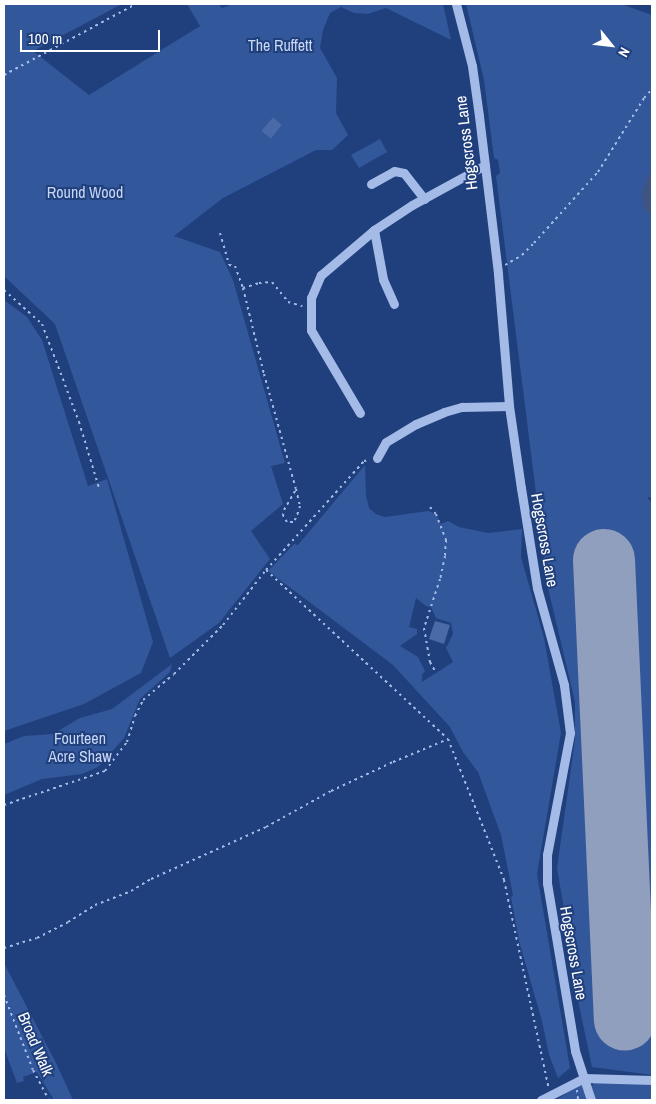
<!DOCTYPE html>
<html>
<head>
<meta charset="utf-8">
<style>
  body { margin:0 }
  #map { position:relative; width:656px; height:1104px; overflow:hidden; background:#203f7d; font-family:"Archivo Narrow",sans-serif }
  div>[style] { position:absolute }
  .green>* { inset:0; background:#33579b }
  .water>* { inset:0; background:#3e5583 }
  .runway>* { height:62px; margin:-31px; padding:0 31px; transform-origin:31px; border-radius:31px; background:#909fbe }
  .building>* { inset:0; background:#4969a7 }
  .path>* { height:2px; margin-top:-1px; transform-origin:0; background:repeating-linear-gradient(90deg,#a4bbe7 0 2.5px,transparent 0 6.5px) }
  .minor>* { height:9px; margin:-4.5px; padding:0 4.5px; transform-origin:4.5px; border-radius:4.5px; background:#a4bbe7 }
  span { translate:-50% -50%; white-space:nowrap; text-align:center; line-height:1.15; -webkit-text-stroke:4px #203f7d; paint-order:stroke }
  .park-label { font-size:16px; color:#c7d7f5 }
  .street-label { font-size:16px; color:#fff }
  .frame { position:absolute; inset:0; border:5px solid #fff; pointer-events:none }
  .north { position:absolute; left:586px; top:20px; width:50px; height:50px; -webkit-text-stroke:4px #203f7d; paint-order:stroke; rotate:119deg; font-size:14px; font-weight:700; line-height:20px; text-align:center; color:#fff }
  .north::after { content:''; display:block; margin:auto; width:18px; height:22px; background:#fff; clip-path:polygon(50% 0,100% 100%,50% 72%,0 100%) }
  .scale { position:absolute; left:20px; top:30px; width:140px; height:22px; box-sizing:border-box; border:2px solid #fff; border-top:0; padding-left:6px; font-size:15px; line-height:18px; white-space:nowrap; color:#fff; -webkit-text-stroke:4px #203f7d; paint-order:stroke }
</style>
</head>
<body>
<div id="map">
  <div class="green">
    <div style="clip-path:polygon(evenodd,4px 4px,122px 4px,33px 51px,89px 95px,200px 26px,187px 4px,218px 4px,222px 8px,233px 4px,443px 4px,451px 40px,386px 8px,368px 14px,354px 13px,341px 7px,330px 13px,323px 30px,320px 48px,337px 78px,336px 113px,348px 135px,332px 150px,316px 150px,223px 198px,174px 236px,220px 252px,233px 280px,285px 463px,271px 466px,283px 504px,251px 531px,270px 559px,219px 623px,170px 658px,55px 324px,4px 276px,4px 4px,273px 117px,282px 125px,271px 139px,261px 131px,273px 117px)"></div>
    <div style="clip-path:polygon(466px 4px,621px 4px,652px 15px,652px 499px,650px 497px,647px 498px,652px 502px,652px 1075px,592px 1067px,575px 986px,576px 978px,557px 868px,575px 740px,575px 702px,548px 588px,496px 176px,500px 173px,498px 160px,494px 158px,484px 80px)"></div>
    <div style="clip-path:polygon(380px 139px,387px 152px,359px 168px,351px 155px)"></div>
    <div style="clip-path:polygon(4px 300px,27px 317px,42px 340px,88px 486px,107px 479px,153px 642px,141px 673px,84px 704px,4px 731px)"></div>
    <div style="clip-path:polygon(evenodd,365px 465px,366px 496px,369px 508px,376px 514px,385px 517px,428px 511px,436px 514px,441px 524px,448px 521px,459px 527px,488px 533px,522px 529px,521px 557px,544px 638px,561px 733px,537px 874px,570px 1068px,558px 1078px,549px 1055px,542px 1021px,519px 941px,511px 897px,513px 895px,501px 835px,478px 772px,463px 752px,450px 727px,393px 665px,268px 571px,294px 544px,298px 545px,365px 465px,416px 598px,426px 606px,431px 607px,436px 618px,451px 623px,453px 634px,446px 648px,453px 662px,422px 682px,422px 675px,425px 671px,418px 657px,400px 646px,417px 634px,417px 629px,409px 627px,416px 598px)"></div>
    <div style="clip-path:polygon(172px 664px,170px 672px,140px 699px,124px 738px,98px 767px,82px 774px,42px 779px,4px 795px,4px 744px,24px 736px,53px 734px,80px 718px,112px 709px)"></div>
    <div style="clip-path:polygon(4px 963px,56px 1063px,73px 1100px,54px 1100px,37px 1072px,23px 1077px,24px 1081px,17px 1083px,4px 1048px)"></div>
    <div style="clip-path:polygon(594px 1081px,652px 1085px,652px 1100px,596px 1100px,592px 1087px)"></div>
    <div style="clip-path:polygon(583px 1082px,587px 1100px,556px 1100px)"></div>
  </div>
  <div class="water">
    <div style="clip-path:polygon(652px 166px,652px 217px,643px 208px,642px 192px)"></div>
  </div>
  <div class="runway">
    <div style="left:604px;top:560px;width:460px;rotate:87.4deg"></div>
  </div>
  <div class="building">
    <div style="clip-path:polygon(273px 117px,282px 125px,271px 139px,261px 131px)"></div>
    <div style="clip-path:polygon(435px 621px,450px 625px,444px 644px,429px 639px)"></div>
  </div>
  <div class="path">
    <div style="left:4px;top:75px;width:150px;rotate:-28.3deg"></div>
    <div style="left:220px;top:233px;width:33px;rotate:74deg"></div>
    <div style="left:229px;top:265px;width:6px;rotate:9deg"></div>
    <div style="left:235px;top:266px;width:23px;rotate:70deg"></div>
    <div style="left:243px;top:288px;width:89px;rotate:76.3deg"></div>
    <div style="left:264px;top:374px;width:119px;rotate:74.5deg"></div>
    <div style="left:296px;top:489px;width:17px;rotate:77deg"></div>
    <div style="left:300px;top:506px;width:13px;rotate:108deg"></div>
    <div style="left:296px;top:518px;width:5px;rotate:127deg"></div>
    <div style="left:293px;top:522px;width:6px;rotate:180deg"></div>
    <div style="left:287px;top:522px;width:7px;rotate:-124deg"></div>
    <div style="left:283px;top:516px;width:6px;rotate:-81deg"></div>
    <div style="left:284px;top:510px;width:24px;rotate:-60deg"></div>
    <div style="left:505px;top:265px;width:20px;rotate:-30deg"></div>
    <div style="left:522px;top:255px;width:17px;rotate:-45deg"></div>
    <div style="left:534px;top:243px;width:96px;rotate:-48deg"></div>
    <div style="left:598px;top:172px;width:87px;rotate:-58.1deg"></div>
    <div style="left:644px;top:98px;width:12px;rotate:-48deg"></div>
    <div style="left:243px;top:288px;width:17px;rotate:-17deg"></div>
    <div style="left:259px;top:283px;width:13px;rotate:-4deg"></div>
    <div style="left:272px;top:282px;width:26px;rotate:51deg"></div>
    <div style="left:288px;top:302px;width:15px;rotate:16deg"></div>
    <div style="left:4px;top:290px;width:51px;rotate:41.8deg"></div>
    <div style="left:42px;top:324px;width:105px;rotate:69.3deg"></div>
    <div style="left:79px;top:422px;width:69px;rotate:73.1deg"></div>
    <div style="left:430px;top:507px;width:9px;rotate:49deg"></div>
    <div style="left:436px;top:514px;width:28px;rotate:69deg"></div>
    <div style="left:446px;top:540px;width:16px;rotate:94deg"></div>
    <div style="left:445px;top:556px;width:24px;rotate:102deg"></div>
    <div style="left:440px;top:579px;width:52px;rotate:108.1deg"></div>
    <div style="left:424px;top:628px;width:35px;rotate:80deg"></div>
    <div style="left:430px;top:662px;width:10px;rotate:61deg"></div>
    <div style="left:266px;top:570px;width:248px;rotate:42.9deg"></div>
    <div style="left:448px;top:739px;width:152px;rotate:68.3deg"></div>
    <div style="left:504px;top:880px;width:211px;rotate:77.9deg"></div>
    <div style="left:4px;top:805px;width:107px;rotate:-18.6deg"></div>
    <div style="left:105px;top:771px;width:36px;rotate:-53deg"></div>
    <div style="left:127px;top:742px;width:27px;rotate:-73deg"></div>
    <div style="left:135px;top:716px;width:18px;rotate:-63deg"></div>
    <div style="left:143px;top:700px;width:40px;rotate:-40deg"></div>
    <div style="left:174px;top:674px;width:69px;rotate:-45deg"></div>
    <div style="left:223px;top:625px;width:70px;rotate:-52deg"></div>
    <div style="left:266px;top:570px;width:147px;rotate:-48deg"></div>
    <div style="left:364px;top:461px;width:5px;rotate:-11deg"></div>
    <div style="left:4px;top:948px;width:34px;rotate:-17deg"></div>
    <div style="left:37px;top:938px;width:35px;rotate:-27deg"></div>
    <div style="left:68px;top:922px;width:32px;rotate:-32deg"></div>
    <div style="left:95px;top:905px;width:39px;rotate:-21deg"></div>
    <div style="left:131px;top:891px;width:23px;rotate:-31deg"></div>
    <div style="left:151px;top:879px;width:126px;rotate:-24.3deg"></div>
    <div style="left:266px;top:827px;width:74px;rotate:-29deg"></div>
    <div style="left:331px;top:791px;width:68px;rotate:-25.1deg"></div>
    <div style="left:393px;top:762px;width:60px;rotate:-22.7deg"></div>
    <div style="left:4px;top:995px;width:80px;rotate:68.9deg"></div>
    <div style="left:33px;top:1070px;width:34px;rotate:62deg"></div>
    <div style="left:577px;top:1090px;width:10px;rotate:84deg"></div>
  </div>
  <div class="minor">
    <div style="left:456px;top:4px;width:64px;rotate:75.5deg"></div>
    <div style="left:472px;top:66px;width:50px;rotate:82deg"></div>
    <div style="left:479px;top:116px;width:159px;rotate:83.1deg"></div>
    <div style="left:498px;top:274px;width:132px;rotate:85.2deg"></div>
    <div style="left:509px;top:406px;width:83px;rotate:81.7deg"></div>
    <div style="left:521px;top:488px;width:101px;rotate:80.9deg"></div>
    <div style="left:537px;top:588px;width:101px;rotate:74.4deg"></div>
    <div style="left:564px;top:685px;width:48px;rotate:82.9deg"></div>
    <div style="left:570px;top:733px;width:124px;rotate:100.7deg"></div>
    <div style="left:547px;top:855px;width:28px;rotate:90deg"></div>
    <div style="left:547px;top:883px;width:170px;rotate:80.5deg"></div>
    <div style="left:575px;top:1051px;width:52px;rotate:71.9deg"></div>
    <div style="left:371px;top:184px;width:26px;rotate:-29deg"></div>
    <div style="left:394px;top:171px;width:10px;rotate:11deg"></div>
    <div style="left:404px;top:173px;width:33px;rotate:52deg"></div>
    <div style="left:394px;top:304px;width:27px;rotate:-114deg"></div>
    <div style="left:383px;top:279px;width:50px;rotate:-100.4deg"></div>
    <div style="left:374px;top:230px;width:45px;rotate:-33.3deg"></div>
    <div style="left:412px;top:205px;width:83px;rotate:-28.7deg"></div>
    <div style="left:360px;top:413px;width:96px;rotate:-120.6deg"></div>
    <div style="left:311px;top:330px;width:32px;rotate:-90deg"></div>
    <div style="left:311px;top:298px;width:25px;rotate:-67deg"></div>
    <div style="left:321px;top:275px;width:70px;rotate:-40.3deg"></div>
    <div style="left:377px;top:458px;width:18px;rotate:-61deg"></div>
    <div style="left:386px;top:442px;width:35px;rotate:-31deg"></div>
    <div style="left:416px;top:424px;width:30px;rotate:-23deg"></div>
    <div style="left:444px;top:412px;width:19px;rotate:-16deg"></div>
    <div style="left:462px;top:407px;width:47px;rotate:-1.2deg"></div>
    <div style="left:541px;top:1100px;width:48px;rotate:-27.1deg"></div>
    <div style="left:584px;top:1078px;width:68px;rotate:1.7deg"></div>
  </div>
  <div class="park-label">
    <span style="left:280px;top:45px">The Ruffett</span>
    <span style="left:85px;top:192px">Round Wood</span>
    <span style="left:80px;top:747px">Fourteen<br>Acre Shaw</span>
  </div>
  <div class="street-label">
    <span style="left:466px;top:143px;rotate:-97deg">Hogscross Lane</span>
    <span style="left:545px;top:540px;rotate:80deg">Hogscross Lane</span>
    <span style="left:574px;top:953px;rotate:80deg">Hogscross Lane</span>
    <span style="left:36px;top:1044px;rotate:67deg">Broad Walk</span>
  </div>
  <div class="frame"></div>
  <div class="north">N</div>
  <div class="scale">100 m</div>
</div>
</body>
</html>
